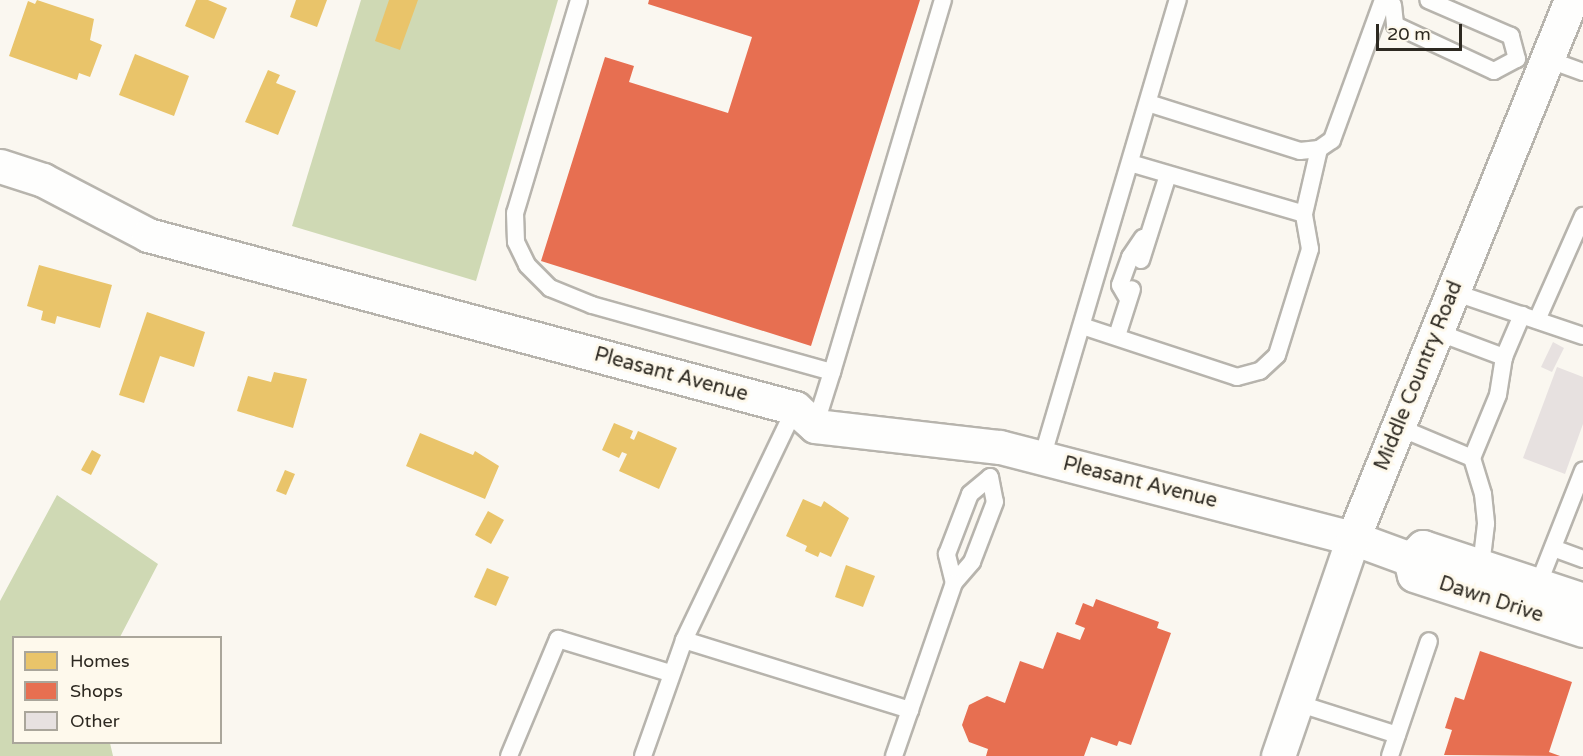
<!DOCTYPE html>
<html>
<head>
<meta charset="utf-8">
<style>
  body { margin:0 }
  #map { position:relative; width:1583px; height:756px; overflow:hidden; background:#faf7f0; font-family:"Varela Round",sans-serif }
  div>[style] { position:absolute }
  .forest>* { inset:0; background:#cfd9b4 }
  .homes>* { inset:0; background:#e9c46a }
  .shops>* { inset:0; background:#e76f51 }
  .building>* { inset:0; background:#e7e1e0 }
  .roads { filter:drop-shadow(2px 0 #b7b4ad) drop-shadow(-2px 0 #b7b4ad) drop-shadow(0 2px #b7b4ad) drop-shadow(0 -2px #b7b4ad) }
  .lane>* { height:16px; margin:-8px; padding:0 8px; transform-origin:8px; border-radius:8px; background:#fefefd }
  .street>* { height:33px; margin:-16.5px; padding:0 16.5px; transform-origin:16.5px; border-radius:16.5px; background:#fefefd }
  .primary>* { height:33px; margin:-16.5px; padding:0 16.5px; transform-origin:16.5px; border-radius:16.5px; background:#fefefd }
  span { translate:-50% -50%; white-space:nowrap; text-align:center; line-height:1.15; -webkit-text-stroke:6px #fef9ec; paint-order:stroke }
  .street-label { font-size:20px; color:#2d2921 }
  .legend { position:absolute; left:12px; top:636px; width:210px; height:108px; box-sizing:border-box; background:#fef9ec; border:2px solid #aaa69b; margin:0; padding:8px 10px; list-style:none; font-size:18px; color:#2d2921 }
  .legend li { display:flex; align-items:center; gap:12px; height:30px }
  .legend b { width:30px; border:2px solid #aaa69b }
  .scale { position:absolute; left:1376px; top:24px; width:86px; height:27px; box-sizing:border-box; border:3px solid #2d2921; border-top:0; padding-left:8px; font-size:18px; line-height:21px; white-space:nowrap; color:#2d2921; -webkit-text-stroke:4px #fef9ec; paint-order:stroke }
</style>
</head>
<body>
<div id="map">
  <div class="forest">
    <div style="clip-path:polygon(361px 0,558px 0,476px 281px,292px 226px)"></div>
    <div style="clip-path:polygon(57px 495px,158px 564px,120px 637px,14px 638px,14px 742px,110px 743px,113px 756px,0 756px,0 601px)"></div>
  </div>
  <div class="homes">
    <div style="clip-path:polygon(37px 0,94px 19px,90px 40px,102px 45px,90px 77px,79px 73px,77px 80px,9px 56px,28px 1px,35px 4px)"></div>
    <div style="clip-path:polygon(196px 0,208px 0,227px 8px,214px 39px,185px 26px)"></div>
    <div style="clip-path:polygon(296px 0,327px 0,317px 27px,290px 17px)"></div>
    <div style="clip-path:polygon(389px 0,418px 0,400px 50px,375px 41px)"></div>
    <div style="clip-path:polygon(135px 54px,189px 76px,174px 116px,119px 95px)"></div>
    <div style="clip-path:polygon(268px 70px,280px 75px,276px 83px,296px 91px,278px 135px,245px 122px)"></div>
    <div style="clip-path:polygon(39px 265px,112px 285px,100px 328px,57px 316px,55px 324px,41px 320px,43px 311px,27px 306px)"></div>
    <div style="clip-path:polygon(147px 312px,205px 332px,194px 367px,160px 356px,144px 403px,119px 395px)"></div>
    <div style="clip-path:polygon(274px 372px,307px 379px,293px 428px,237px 411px,248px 376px,271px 382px)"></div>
    <div style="clip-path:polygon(614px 423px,633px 431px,630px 438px,634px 440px,638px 431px,677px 448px,659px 489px,619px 471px,627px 454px,622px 452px,619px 458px,602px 450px)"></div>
    <div style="clip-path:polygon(420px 433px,473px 455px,475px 451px,499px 466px,485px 499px,406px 466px)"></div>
    <div style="clip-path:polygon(92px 450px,101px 455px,91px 475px,81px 470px)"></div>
    <div style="clip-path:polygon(285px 470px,295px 474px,286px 495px,276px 491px)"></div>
    <div style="clip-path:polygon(803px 499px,821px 507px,824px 501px,849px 518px,831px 557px,820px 552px,818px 557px,805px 551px,807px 546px,786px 536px)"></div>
    <div style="clip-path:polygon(488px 511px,504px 520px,491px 544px,475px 535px)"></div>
    <div style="clip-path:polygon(846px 565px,875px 576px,863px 607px,835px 597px)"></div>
    <div style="clip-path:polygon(487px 568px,509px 577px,496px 606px,474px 597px)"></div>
  </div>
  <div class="shops">
    <div style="clip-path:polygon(649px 0,920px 0,811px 346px,541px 261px,605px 57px,634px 66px,629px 82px,728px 113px,752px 37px,648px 4px)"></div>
    <div style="clip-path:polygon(1096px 599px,1159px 622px,1157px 628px,1171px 633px,1131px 745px,1119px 741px,1117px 746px,1091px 737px,1084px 756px,986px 756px,988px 749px,969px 742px,962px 725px,969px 705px,987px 696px,1005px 703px,1020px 661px,1043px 669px,1057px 632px,1080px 640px,1085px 628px,1075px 624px,1083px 603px,1093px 607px)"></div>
    <div style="clip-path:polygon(1480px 651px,1572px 682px,1549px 752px,1560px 756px,1444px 755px,1452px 730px,1445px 728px,1455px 697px,1464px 700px)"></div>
  </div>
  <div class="building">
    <div style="clip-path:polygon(1553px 342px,1564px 348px,1552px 372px,1541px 367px)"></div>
    <div style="clip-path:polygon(1557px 367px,1583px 377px,1583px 424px,1565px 474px,1523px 458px)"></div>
  </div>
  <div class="roads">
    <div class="lane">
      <div style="left:579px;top:0;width:222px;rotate:106.7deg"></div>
      <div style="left:515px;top:213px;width:29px;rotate:88deg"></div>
      <div style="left:516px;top:242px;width:25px;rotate:64deg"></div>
      <div style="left:527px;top:265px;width:33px;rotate:45deg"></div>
      <div style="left:550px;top:288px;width:45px;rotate:22deg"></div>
      <div style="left:592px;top:305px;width:249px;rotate:15.6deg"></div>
      <div style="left:832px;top:372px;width:57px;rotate:107.5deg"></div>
      <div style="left:1393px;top:5px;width:20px;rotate:84deg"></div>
      <div style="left:1395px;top:25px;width:109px;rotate:24.9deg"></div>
      <div style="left:1494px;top:71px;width:26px;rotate:-28deg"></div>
      <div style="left:1517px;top:59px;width:24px;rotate:-105deg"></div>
      <div style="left:1511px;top:36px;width:90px;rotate:-156.6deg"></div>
      <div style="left:1547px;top:59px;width:38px;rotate:20deg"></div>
      <div style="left:1148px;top:103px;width:159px;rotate:17.5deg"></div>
      <div style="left:1300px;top:151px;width:19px;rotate:-6deg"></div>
      <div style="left:1319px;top:149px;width:16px;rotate:-35deg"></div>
      <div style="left:1332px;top:140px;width:149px;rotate:-70deg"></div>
      <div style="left:1130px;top:163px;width:181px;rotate:16.3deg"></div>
      <div style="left:1141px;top:260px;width:89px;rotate:-72.4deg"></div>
      <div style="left:1453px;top:292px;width:137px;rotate:18.7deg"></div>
      <div style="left:1128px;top:299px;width:16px;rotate:-120deg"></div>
      <div style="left:1120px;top:285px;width:30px;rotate:-70deg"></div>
      <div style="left:1130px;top:257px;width:23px;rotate:-56deg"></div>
      <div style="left:1537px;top:320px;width:114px;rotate:-66.1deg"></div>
      <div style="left:1082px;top:326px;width:163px;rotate:18.2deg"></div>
      <div style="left:1237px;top:377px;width:24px;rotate:-15deg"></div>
      <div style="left:1260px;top:371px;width:23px;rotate:-43deg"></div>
      <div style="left:1277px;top:355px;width:111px;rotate:-72.7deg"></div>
      <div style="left:1310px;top:249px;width:36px;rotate:-100deg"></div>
      <div style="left:1304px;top:214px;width:67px;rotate:-77deg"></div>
      <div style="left:1437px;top:332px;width:72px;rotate:20.5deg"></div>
      <div style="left:1504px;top:357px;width:38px;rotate:99deg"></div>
      <div style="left:1498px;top:395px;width:68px;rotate:112.4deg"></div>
      <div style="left:1472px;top:458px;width:38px;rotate:73deg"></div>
      <div style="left:1483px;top:494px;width:30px;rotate:84deg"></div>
      <div style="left:1486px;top:524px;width:42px;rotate:96.8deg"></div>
      <div style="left:1117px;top:336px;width:49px;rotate:-72.3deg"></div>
      <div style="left:1504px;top:357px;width:46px;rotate:-66.8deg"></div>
      <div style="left:832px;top:372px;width:388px;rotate:-73.4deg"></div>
      <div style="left:1398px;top:427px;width:80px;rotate:22.7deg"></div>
      <div style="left:1042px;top:458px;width:478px;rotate:-73.5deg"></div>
      <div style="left:990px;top:477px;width:25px;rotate:79deg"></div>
      <div style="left:995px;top:502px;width:64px;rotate:111deg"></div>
      <div style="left:972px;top:562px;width:28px;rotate:131deg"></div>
      <div style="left:954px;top:583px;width:30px;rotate:-104deg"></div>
      <div style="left:947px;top:554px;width:64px;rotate:-69deg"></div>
      <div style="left:970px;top:494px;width:26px;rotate:-40deg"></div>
      <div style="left:1553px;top:548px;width:32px;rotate:20deg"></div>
      <div style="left:1538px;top:585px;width:123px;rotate:-68.5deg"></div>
      <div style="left:684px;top:640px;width:257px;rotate:-64.4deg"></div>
      <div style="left:1297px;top:703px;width:105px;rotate:17.7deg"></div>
      <div style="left:509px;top:756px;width:127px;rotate:-67.3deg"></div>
      <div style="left:558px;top:639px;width:117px;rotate:16.9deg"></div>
      <div style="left:643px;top:756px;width:123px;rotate:-70.5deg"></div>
      <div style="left:684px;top:640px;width:237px;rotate:17.2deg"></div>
      <div style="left:894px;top:756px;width:183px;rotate:-70.9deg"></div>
      <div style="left:1390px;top:756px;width:121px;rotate:-71.3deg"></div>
    </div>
    <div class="street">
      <div style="left:0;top:166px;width:45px;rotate:18deg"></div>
      <div style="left:43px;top:180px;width:119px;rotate:27.6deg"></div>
      <div style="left:148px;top:235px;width:670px;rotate:14.97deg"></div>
      <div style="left:795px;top:408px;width:27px;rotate:42deg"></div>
      <div style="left:815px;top:426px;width:186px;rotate:6.5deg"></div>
      <div style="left:1000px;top:447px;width:365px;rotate:14.5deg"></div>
      <div style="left:1353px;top:538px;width:61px;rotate:20.2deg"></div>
      <div style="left:1583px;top:600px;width:169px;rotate:-161.7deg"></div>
      <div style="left:1423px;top:547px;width:18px;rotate:137deg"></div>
      <div style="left:1410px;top:559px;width:16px;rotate:76deg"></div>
      <div style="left:1414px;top:575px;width:178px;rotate:18deg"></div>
    </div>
    <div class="primary">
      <div style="left:1278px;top:756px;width:231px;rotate:-71deg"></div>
      <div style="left:1353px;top:538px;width:580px;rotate:-67.94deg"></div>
    </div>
  </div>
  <div class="street-label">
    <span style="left:671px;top:375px;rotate:15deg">Pleasant Avenue</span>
    <span style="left:1419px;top:376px;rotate:-68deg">Middle Country Road</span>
    <span style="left:1140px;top:483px;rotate:14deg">Pleasant Avenue</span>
    <span style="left:1491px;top:600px;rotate:18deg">Dawn Drive</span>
  </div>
  <ul class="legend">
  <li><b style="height:16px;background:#e9c46a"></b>Homes</li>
  <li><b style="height:16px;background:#e76f51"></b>Shops</li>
  <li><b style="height:16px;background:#e7e1e0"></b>Other</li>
  </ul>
  <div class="scale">20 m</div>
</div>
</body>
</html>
